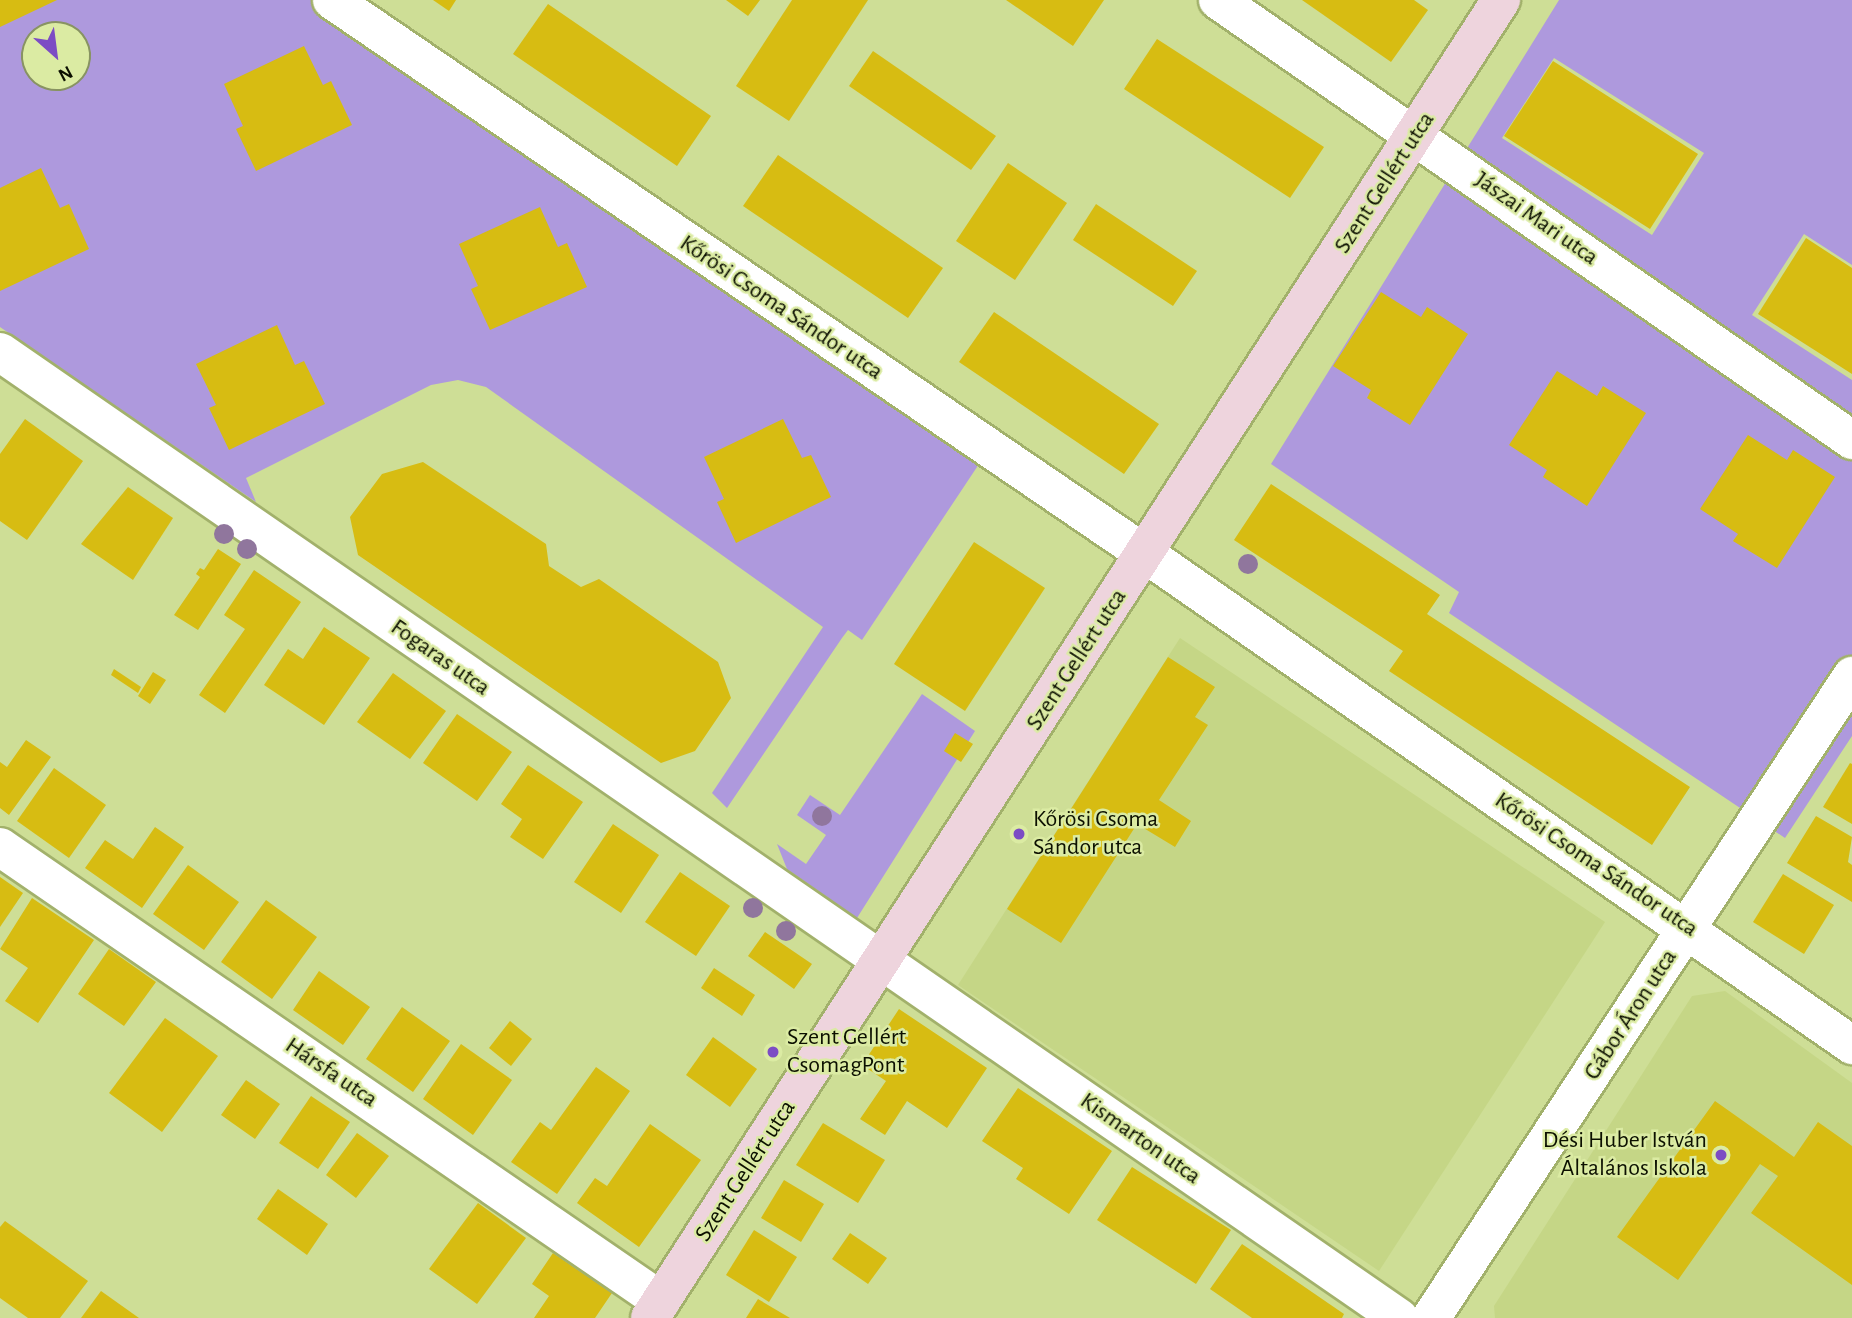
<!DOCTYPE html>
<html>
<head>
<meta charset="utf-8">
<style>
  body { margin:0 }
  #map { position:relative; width:1852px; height:1318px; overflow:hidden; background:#cede96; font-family:"Alegreya Sans",sans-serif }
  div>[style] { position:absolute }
  .built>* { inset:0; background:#c5d686 }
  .green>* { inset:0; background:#ae99dd }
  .building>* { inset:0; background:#d7bc12 }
  .roads { filter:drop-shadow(2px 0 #a2b16b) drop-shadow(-2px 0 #a2b16b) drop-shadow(0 2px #a2b16b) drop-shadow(0 -2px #a2b16b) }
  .street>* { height:38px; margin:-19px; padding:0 19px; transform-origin:19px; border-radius:19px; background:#fff }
  .secondary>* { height:38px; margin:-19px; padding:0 19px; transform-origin:19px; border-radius:19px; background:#eed4dd }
  .trees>* { width:20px; height:20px; margin:-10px; border-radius:50%; background:#90769d }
  .dots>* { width:19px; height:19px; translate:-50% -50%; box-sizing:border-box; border:4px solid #dbeba3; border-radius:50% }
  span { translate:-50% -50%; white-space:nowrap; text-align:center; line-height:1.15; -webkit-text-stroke:5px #dbeba3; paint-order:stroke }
  .street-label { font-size:24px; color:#0c1000 }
  .poi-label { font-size:24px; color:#0c1000 }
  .left { translate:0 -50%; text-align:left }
  .right { translate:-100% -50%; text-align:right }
  .north { position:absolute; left:21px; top:21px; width:70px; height:70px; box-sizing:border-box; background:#dbeba3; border:2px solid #889362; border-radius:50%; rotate:152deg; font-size:19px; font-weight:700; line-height:28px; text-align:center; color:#0c1000 }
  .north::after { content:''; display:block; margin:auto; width:24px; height:32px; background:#7c4cc4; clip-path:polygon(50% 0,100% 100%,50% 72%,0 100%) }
</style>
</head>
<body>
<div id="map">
  <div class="built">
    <div style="clip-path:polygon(1180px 638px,1605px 922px,1379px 1271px,958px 985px)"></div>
    <div style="clip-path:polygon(1725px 991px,1852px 1083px,1852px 1318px,1495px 1318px,1494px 1306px,1692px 996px)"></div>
  </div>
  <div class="green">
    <div style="clip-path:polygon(evenodd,0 0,318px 0,981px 461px,862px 640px,848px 630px,842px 638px,727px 808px,712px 793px,823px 627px,486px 387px,458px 380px,431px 385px,246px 478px,256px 502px,0 327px,0 0,35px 35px,77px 35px,77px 77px,35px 77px,35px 35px)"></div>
    <div style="clip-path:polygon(evenodd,1559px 0,1852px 0,1852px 265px,1804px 234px,1752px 315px,1852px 380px,1852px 736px,1785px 838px,1449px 613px,1459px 592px,1271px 464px,1559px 0,1554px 58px,1704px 153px,1652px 235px,1502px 138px,1554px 58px)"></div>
    <div style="clip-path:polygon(922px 694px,975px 731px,857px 918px,787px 869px,777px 844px,806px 864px,826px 835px,797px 815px,810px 795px,840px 815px)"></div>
  </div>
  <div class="building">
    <div style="clip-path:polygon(0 0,57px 0,0 27px)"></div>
    <div style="clip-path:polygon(433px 0,456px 0,449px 11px)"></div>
    <div style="clip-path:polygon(726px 0,760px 0,748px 16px)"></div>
    <div style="clip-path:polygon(792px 0,868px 0,789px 121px,736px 86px)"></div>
    <div style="clip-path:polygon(1006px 0,1104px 0,1073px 46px)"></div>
    <div style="clip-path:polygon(1302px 0,1414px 0,1428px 10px,1391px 62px)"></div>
    <div style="clip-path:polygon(548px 4px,711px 116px,677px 166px,513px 54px)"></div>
    <div style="clip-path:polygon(1157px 39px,1324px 147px,1290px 198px,1124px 89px)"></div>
    <div style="clip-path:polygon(304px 46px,323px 85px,331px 81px,352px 125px,256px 171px,236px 129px,243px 126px,224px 84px)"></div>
    <div style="clip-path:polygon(873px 51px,996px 136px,971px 170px,849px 86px)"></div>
    <div style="clip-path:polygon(1553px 61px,1698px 154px,1650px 229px,1504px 136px)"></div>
    <div style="clip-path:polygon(778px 155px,943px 268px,908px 318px,743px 206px)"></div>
    <div style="clip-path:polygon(1008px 163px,1067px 203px,1015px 280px,956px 241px)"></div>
    <div style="clip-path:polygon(41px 168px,60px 208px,69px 204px,89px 249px,0 291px,0 188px)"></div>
    <div style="clip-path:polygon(1096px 204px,1197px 271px,1173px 306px,1073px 240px)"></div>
    <div style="clip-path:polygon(540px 207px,558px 247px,567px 243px,587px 287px,490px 330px,471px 289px,478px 286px,459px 244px)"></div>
    <div style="clip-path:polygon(1806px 238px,1852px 268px,1852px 374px,1758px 314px)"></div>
    <div style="clip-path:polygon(1381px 292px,1421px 317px,1427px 307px,1468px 334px,1410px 425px,1367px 398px,1371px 390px,1333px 366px)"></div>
    <div style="clip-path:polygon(994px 312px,1159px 424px,1124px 474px,959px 362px)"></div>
    <div style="clip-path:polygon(277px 325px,295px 365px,304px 361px,325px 404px,229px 450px,209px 408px,216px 405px,196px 364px)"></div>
    <div style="clip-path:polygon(1557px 371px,1597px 396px,1603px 386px,1646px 413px,1587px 506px,1543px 477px,1547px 470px,1509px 445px)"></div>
    <div style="clip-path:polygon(25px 419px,83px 461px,27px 540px,0 521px,0 454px)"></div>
    <div style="clip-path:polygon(783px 419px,802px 458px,811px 455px,831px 497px,736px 543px,717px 502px,724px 499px,704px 457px)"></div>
    <div style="clip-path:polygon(1748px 435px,1787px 460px,1793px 450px,1835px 477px,1777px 568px,1733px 541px,1738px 534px,1700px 509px)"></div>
    <div style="clip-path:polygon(423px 462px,546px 544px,549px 566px,581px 587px,599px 579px,718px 662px,731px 698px,695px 751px,661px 763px,358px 555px,350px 517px,382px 474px)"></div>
    <div style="clip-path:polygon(1271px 484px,1440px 595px,1427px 614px,1690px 787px,1652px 845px,1389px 671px,1403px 651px,1234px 540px)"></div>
    <div style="clip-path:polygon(128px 487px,173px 518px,133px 580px,81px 544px)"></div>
    <div style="clip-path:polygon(974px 542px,1045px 588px,965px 711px,894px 664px)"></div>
    <div style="clip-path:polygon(218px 549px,241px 564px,198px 630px,174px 615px,200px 577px,196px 574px,200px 568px,204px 570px)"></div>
    <div style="clip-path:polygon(254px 570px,301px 602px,225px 713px,199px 695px,245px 629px,224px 615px)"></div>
    <div style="clip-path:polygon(324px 627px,370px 658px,324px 725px,264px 685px,288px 649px,303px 659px)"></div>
    <div style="clip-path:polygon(1168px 657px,1215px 687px,1195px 717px,1208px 725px,1159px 800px,1191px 821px,1175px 847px,1137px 824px,1061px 943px,1007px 909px)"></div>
    <div style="clip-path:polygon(114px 669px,141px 687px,138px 693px,111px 675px)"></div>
    <div style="clip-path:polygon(153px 672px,166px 680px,150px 704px,138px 696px)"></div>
    <div style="clip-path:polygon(393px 673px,446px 711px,410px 759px,357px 722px)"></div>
    <div style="clip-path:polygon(457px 714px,512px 752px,477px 801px,423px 763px)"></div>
    <div style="clip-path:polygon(955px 733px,973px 744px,961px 762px,944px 751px)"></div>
    <div style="clip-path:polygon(26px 740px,51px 757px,9px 815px,0 808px,0 762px,7px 767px)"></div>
    <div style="clip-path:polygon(1850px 763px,1852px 764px,1852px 824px,1823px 807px)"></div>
    <div style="clip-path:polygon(528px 765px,583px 802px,543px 859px,510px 837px,522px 819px,501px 804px)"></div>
    <div style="clip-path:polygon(54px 768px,106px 805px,69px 858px,17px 821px)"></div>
    <div style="clip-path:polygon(1816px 816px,1852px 837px,1848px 862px,1852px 865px,1852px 902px,1787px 863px)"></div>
    <div style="clip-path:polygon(613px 824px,659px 855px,621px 913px,574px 882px)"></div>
    <div style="clip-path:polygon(155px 827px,184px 847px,142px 908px,85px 868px,105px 840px,133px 859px)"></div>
    <div style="clip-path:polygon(188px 865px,239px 902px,204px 950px,153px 914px)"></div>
    <div style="clip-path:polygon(680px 872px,730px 906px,696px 956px,645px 922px)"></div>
    <div style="clip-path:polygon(1783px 874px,1834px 905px,1804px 954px,1753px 922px)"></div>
    <div style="clip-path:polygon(0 877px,23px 893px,0 927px)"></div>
    <div style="clip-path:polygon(32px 898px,94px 940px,38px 1023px,5px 1001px,28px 968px,0 949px)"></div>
    <div style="clip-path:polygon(266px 900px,317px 937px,272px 999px,221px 962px)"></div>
    <div style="clip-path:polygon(765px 932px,812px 964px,794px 989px,748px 956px)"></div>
    <div style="clip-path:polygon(109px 949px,156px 982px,124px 1026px,78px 994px)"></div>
    <div style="clip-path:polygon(714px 968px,755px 995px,742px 1016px,701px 988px)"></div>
    <div style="clip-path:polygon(319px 971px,370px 1007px,343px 1045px,293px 1010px)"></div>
    <div style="clip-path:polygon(402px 1007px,450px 1041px,413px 1092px,366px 1059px)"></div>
    <div style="clip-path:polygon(899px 1009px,987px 1068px,947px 1128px,907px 1101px,885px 1135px,860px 1119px,886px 1081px,862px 1065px)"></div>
    <div style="clip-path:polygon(165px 1018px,218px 1056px,162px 1132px,109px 1093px)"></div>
    <div style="clip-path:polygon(510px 1021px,532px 1039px,511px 1066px,489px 1048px)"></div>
    <div style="clip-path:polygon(713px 1037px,757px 1069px,730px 1107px,686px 1075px)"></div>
    <div style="clip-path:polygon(461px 1044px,512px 1080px,473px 1135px,423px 1099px)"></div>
    <div style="clip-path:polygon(596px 1067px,630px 1091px,557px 1194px,511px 1162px,540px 1122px,551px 1130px)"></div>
    <div style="clip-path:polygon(246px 1080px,280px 1104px,255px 1139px,221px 1115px)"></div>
    <div style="clip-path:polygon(1018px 1088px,1112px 1151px,1069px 1214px,1016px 1179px,1023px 1168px,982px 1141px)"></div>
    <div style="clip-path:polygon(311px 1096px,350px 1122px,318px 1169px,279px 1143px)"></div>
    <div style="clip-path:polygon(1715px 1101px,1794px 1157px,1818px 1122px,1852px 1146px,1852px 1285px,1751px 1213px,1778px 1176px,1760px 1164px,1678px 1280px,1617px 1237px)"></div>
    <div style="clip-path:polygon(823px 1123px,885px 1160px,858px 1203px,796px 1165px)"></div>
    <div style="clip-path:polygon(650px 1124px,701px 1160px,639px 1247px,577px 1203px,595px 1178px,607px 1186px)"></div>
    <div style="clip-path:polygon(357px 1133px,389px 1156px,356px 1198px,326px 1175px)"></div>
    <div style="clip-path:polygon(1132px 1167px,1231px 1230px,1196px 1284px,1097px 1220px)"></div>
    <div style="clip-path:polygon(784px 1180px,824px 1204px,801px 1242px,761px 1218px)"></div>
    <div style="clip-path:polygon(278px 1189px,328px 1224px,307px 1255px,257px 1219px)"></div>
    <div style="clip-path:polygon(478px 1203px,526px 1238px,477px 1304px,429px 1269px)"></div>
    <div style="clip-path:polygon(5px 1221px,88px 1281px,60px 1318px,28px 1318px,0 1298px,0 1227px)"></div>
    <div style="clip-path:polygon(754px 1230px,797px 1257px,769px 1302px,726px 1275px)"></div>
    <div style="clip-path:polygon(850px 1233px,887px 1258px,868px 1284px,832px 1259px)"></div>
    <div style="clip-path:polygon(1242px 1244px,1344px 1314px,1342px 1318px,1252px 1318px,1210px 1289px)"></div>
    <div style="clip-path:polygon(553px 1253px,612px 1293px,595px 1318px,534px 1318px,549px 1296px,532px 1284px)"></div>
    <div style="clip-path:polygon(101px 1291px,139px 1318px,81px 1318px)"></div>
    <div style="clip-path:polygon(758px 1299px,790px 1318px,746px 1318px)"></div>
  </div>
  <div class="roads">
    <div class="street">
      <div style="left:332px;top:0;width:1014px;rotate:34.27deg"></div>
      <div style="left:1170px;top:571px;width:831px;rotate:34.8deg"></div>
      <div style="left:1218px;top:0;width:772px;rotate:34.76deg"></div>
      <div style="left:0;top:352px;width:1700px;rotate:34.62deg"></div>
      <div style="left:0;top:847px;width:802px;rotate:34.48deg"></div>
      <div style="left:1431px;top:1318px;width:768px;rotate:-56.74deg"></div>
    </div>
    <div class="secondary">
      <div style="left:650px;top:1318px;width:1569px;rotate:-57.15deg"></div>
    </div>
  </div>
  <div class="trees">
    <div style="left:224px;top:534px"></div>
    <div style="left:247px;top:549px"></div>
    <div style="left:1248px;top:564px"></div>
    <div style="left:822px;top:816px"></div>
    <div style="left:753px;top:908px"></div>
    <div style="left:786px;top:931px"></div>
  </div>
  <div class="dots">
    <div style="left:1019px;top:834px;background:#7c4cc4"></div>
    <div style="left:773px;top:1052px;background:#7c4cc4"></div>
    <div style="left:1721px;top:1155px;background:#7c4cc4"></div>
  </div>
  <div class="street-label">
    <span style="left:1385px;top:183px;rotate:-57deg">Szent Gellért utca</span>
    <span style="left:1536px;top:219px;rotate:35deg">Jászai Mari utca</span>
    <span style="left:781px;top:308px;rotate:34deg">Kőrösi Csoma Sándor utca</span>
    <span style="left:440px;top:658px;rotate:35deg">Fogaras utca</span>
    <span style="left:1077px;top:660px;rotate:-57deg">Szent Gellért utca</span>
    <span style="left:1596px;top:865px;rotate:34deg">Kőrösi Csoma Sándor utca</span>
    <span style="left:1631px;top:1015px;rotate:-57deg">Gábor Áron utca</span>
    <span style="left:331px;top:1073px;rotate:34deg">Hársfa utca</span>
    <span style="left:1140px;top:1139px;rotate:35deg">Kismarton utca</span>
    <span style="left:746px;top:1171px;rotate:-57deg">Szent Gellért utca</span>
  </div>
  <div class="poi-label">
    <span class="left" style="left:1033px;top:834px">Kőrösi Csoma<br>Sándor utca</span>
    <span class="left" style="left:787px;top:1052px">Szent Gellért<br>CsomagPont</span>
    <span class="right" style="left:1707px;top:1155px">Dési Huber István<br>Általános Iskola</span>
  </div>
  <div class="north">N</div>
</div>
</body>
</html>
